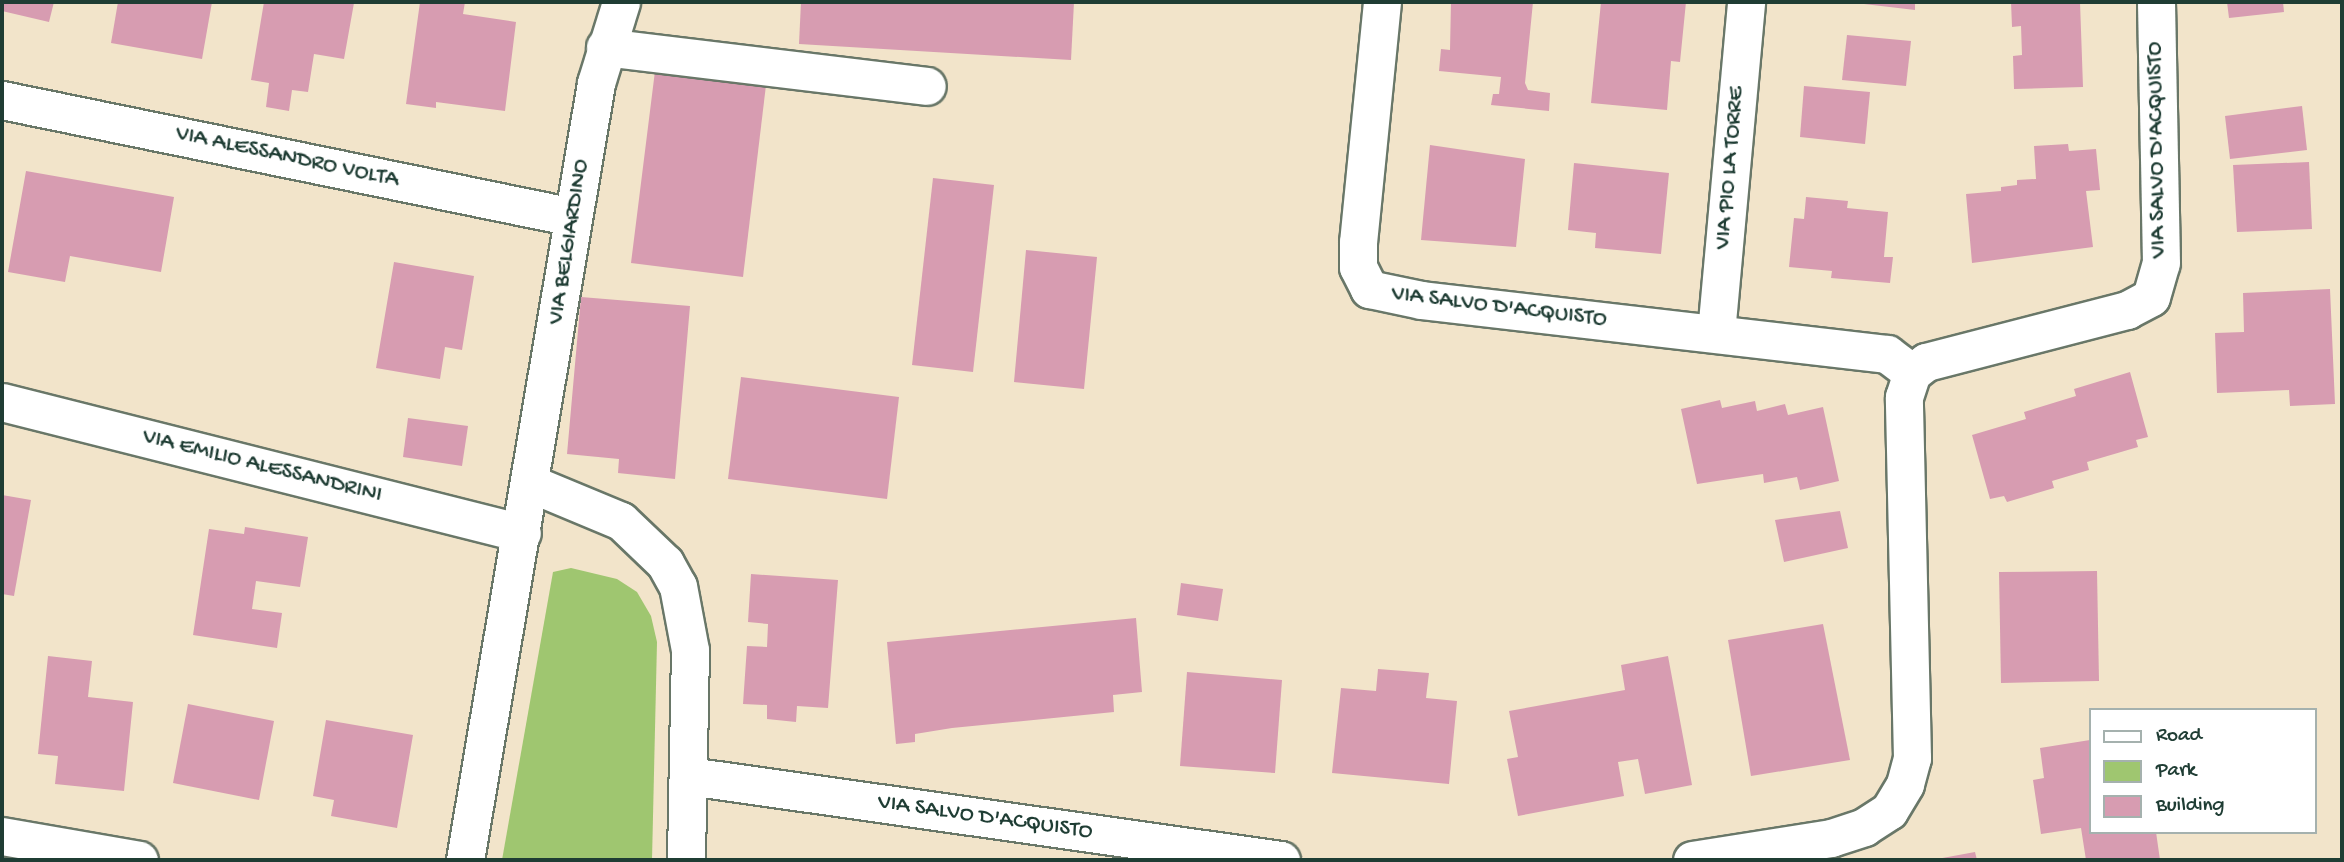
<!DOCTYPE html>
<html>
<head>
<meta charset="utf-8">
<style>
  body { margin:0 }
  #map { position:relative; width:2344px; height:862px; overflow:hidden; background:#f2e4ca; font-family:"Gochi Hand",sans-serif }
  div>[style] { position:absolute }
  .green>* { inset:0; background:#9fc670 }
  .building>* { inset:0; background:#d79cb1 }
  .roads { filter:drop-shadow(2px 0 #697768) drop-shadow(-2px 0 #697768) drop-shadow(0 2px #697768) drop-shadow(0 -2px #697768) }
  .minor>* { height:37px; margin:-18.5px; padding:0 18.5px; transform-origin:18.5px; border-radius:18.5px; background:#fff }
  span { translate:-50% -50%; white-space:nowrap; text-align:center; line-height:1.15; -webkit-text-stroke:7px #fff; paint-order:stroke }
  .street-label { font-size:23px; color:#1f3d34 }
  .frame { position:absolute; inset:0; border:4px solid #1f3d34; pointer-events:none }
  .legend { position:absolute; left:2089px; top:708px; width:228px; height:126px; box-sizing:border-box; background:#fff; border:2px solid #a5b1ae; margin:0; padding:9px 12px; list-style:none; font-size:21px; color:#1f3d34 }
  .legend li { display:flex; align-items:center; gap:14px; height:35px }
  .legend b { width:35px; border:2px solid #a5b1ae }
</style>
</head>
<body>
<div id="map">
  <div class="green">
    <div style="clip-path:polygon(571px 568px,617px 579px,637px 592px,651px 616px,657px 642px,652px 860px,502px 860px,553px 572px)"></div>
  </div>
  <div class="building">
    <div style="clip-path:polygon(2px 2px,54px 2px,49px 22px,2px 11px)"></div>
    <div style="clip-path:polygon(118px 2px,212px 2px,202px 59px,111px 43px)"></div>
    <div style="clip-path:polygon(264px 2px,354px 3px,344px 59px,314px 54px,308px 92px,292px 90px,289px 111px,266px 107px,269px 83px,251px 80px)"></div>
    <div style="clip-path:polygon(420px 2px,465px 2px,463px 14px,516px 22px,505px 111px,436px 102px,436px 108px,406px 104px)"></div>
    <div style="clip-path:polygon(801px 2px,1074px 2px,1071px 60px,799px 44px)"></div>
    <div style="clip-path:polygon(1451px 2px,1533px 2px,1525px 83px,1528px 90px,1550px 93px,1549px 111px,1491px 105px,1493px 94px,1499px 94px,1501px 77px,1439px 71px,1441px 49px,1450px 50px)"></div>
    <div style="clip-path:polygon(1601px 2px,1686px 2px,1680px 62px,1671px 61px,1667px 110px,1591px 103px)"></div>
    <div style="clip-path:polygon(1847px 2px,1915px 2px,1915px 10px)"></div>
    <div style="clip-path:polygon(2011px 2px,2080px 2px,2083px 87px,2014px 89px,2013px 56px,2022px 55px,2021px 26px,2012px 27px)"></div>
    <div style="clip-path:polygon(2227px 2px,2283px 2px,2284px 12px,2229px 18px)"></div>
    <div style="clip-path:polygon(1847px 35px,1911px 41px,1906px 86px,1842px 80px)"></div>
    <div style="clip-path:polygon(655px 71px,766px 85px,743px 277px,631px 263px)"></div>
    <div style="clip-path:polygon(1804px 86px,1870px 92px,1865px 144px,1800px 137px)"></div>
    <div style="clip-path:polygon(2302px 106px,2307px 150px,2230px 159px,2225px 116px)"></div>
    <div style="clip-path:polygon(2068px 144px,2069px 151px,2096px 149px,2100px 190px,2086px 191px,2093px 247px,1972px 263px,1966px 194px,2001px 191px,2001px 187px,2017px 185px,2017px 180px,2036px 179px,2034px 146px)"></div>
    <div style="clip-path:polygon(1430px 145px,1525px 159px,1516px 247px,1421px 240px)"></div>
    <div style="clip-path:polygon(2309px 162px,2312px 229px,2237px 232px,2233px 165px)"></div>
    <div style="clip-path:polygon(1574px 163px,1669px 173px,1661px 254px,1595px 248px,1596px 233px,1568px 230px)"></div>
    <div style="clip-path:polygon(26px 171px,174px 197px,161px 272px,70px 256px,65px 282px,8px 272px)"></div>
    <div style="clip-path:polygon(933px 178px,994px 185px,973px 372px,912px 365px)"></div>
    <div style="clip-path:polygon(1806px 197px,1848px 201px,1847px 208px,1888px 212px,1884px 257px,1893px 257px,1890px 283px,1831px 278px,1832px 271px,1789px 267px,1794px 218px,1804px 219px)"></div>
    <div style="clip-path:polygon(1026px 250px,1097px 257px,1084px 389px,1014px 382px)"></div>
    <div style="clip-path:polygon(394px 262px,474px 276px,462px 350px,445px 347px,440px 379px,376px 368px)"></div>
    <div style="clip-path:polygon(2330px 289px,2335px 404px,2290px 406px,2289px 390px,2217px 393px,2215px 333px,2244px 332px,2243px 293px)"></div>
    <div style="clip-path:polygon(581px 297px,690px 306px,675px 479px,618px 473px,619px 459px,567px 454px)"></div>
    <div style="clip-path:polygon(2130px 372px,2148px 437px,2136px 440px,2138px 447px,2087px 462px,2089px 470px,2052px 481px,2054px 488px,2007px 502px,2004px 496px,1990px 499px,1972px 435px,2026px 419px,2024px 412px,2076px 396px,2074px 389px)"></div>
    <div style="clip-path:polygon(741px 377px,899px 397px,887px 499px,728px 479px)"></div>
    <div style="clip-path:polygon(1720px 400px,1722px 408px,1755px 401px,1757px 411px,1785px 404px,1788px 415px,1823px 407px,1839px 481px,1800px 490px,1797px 477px,1764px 483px,1763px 474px,1697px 484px,1681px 409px)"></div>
    <div style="clip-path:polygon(408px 418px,468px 426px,462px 466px,403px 457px)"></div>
    <div style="clip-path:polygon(2px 495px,31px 500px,14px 596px,2px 594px)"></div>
    <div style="clip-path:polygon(1840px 511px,1848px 548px,1784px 562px,1775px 520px)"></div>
    <div style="clip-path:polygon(245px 527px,308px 537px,300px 587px,256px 581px,252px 609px,282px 613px,277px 648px,193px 635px,209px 529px,244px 534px)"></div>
    <div style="clip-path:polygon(2097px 571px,2099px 681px,2001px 683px,1999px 572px)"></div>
    <div style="clip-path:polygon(751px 574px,838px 580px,828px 708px,797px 706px,796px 722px,767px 719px,767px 705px,743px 704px,747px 646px,767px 647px,768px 624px,748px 622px)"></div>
    <div style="clip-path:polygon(1181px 583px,1223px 589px,1218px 621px,1177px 615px)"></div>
    <div style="clip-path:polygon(1136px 618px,1142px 692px,1113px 695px,1114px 712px,952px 728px,915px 734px,915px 742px,896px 744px,887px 642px)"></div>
    <div style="clip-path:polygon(1823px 624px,1850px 760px,1751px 776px,1728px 640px)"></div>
    <div style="clip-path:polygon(48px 656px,92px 661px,88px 697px,133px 702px,124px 791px,55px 784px,58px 756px,38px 754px)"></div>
    <div style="clip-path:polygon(1668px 656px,1692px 785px,1645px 794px,1638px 759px,1618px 762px,1624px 796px,1518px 816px,1507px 759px,1518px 757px,1509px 711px,1625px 690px,1621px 665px)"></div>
    <div style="clip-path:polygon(1378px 669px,1429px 673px,1426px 698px,1457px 701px,1449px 784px,1332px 773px,1341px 688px,1376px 691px)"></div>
    <div style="clip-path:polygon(1187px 672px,1282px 680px,1275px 773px,1180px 766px)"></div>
    <div style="clip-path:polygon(188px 704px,274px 721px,259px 800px,173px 783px)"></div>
    <div style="clip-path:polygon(326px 720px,413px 735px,397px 828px,331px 816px,334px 800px,313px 796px)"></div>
    <div style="clip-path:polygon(2090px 740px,2090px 832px,2156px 832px,2160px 860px,2086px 860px,2081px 828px,2041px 834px,2033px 780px,2044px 778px,2040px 748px)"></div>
    <div style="clip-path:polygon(1975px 852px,1977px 860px,1937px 860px,1937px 859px)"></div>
  </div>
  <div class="roads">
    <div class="minor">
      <div style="left:1382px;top:2px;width:241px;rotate:95.7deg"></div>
      <div style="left:1358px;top:242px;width:25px;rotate:90deg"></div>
      <div style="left:1358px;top:267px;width:25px;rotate:63deg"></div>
      <div style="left:1369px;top:289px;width:53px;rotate:11.9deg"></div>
      <div style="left:1421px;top:300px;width:469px;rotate:6.6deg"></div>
      <div style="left:1887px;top:354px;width:31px;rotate:37deg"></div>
      <div style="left:605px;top:47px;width:324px;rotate:6.9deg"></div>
      <div style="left:2px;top:100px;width:583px;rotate:11.58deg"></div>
      <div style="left:1716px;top:333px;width:332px;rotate:-84.8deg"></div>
      <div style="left:2px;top:402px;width:536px;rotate:14.14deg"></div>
      <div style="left:532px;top:484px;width:96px;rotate:22.6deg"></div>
      <div style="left:621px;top:521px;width:61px;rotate:43.7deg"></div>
      <div style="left:665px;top:563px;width:26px;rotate:61deg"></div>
      <div style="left:678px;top:586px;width:65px;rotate:79.4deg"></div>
      <div style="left:690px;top:650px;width:210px;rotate:91.1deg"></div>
      <div style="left:689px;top:776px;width:598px;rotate:8.08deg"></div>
      <div style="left:2px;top:836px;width:139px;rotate:9.9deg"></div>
      <div style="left:465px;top:860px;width:788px;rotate:-80.43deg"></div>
      <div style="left:596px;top:83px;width:85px;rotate:-72.8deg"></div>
      <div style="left:1692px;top:860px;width:141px;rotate:-9deg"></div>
      <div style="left:1831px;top:838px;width:35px;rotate:-18deg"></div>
      <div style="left:1864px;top:827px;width:30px;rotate:-33deg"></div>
      <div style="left:1889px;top:811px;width:31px;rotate:-59deg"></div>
      <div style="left:1905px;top:784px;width:27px;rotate:-75deg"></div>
      <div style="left:1912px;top:758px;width:361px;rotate:-91.3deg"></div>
      <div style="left:1904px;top:397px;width:25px;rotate:-72deg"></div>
      <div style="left:1912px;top:373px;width:18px;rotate:-38deg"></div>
      <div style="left:1926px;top:362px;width:208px;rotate:-14.5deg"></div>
      <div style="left:2127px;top:310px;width:27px;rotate:-28deg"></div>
      <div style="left:2151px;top:297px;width:35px;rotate:-74deg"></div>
      <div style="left:2161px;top:263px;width:261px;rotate:-91.1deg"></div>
    </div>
  </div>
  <div class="street-label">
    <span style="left:2158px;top:150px;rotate:-91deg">VIA SALVO D'ACQUISTO</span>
    <span style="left:287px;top:158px;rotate:12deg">VIA ALESSANDRO VOLTA</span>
    <span style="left:1731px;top:168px;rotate:-85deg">VIA PIO LA TORRE</span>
    <span style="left:570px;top:242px;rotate:-81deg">VIA BELGIARDINO</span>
    <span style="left:1499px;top:308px;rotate:7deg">VIA SALVO D'ACQUISTO</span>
    <span style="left:262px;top:467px;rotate:14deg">VIA EMILIO ALESSANDRINI</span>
    <span style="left:985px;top:818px;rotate:8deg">VIA SALVO D'ACQUISTO</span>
  </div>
  <div class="frame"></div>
  <ul class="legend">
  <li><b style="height:9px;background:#fff"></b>Road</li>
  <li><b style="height:19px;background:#9fc670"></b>Park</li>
  <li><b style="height:19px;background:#d79cb1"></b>Building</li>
  </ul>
</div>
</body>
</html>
